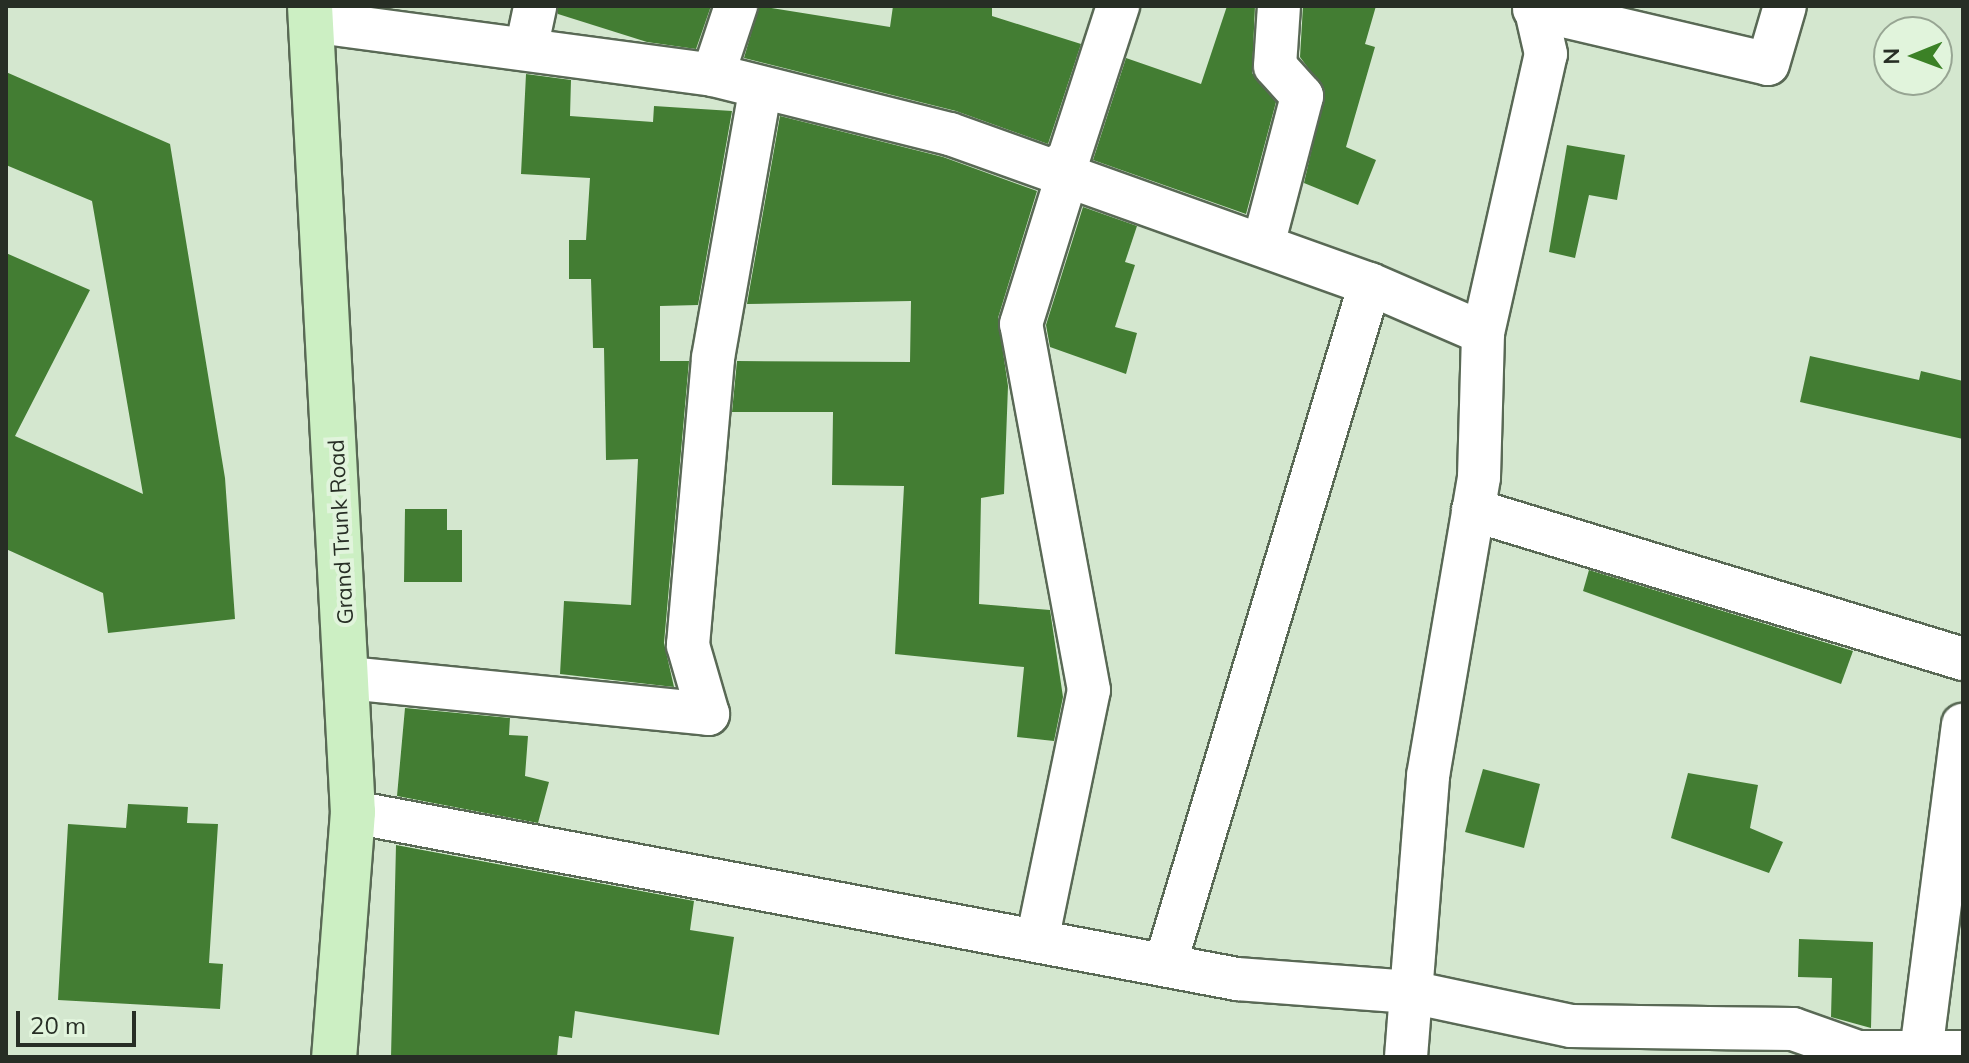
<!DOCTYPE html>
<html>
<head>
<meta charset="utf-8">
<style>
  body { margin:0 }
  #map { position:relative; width:1969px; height:1063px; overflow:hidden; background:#d4e7cf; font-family:Mulish,sans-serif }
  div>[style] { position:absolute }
  .building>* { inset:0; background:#437d33 }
  .roads { filter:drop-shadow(2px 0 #596955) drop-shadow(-2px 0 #596955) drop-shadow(0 2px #596955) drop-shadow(0 -2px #596955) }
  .minor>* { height:42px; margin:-21px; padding:0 21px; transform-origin:21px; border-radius:21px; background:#fff }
  .major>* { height:44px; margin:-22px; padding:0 22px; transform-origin:22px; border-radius:22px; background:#ccefc3 }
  span { translate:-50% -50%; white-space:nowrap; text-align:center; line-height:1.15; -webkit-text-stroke:8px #e1f4dc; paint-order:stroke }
  .street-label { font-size:22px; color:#272e25 }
  .frame { position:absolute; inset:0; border:8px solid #272e25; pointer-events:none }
  .north { position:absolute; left:1873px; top:16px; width:80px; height:80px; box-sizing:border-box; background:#e1f4dc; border:2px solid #97a593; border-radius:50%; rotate:269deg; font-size:22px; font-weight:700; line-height:32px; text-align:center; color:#272e25 }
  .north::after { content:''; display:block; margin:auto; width:28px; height:36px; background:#3b8126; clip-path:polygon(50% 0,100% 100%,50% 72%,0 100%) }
  .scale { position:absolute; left:16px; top:1011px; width:120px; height:36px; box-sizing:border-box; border:4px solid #272e25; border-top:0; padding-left:10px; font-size:24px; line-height:28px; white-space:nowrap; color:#272e25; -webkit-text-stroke:6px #e1f4dc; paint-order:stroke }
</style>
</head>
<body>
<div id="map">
  <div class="building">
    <div style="clip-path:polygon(558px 6px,711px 6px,696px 49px,647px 42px,558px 14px)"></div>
    <div style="clip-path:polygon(759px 6px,890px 27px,893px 6px,992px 6px,992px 16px,1081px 44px,1048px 144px,956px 111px,744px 58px)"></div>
    <div style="clip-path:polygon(1227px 6px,1255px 6px,1252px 73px,1276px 102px,1246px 214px,1093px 160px,1126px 58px,1201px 84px)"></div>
    <div style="clip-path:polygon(1303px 6px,1376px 6px,1365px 44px,1375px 47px,1346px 147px,1376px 160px,1358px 205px,1304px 183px,1325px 91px,1300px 57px)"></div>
    <div style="clip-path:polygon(6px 72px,170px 144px,225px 478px,235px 619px,108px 633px,103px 593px,6px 549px,6px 253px,90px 290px,15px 436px,143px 494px,92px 201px,6px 165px)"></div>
    <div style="clip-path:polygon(526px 74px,571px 80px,570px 116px,653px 122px,654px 106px,732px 111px,698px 305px,660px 306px,660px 361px,689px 361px,664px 643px,674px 687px,560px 674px,564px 601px,631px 605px,638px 459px,606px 460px,604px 348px,593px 348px,591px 279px,569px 279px,569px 240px,586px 240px,590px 178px,521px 174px)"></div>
    <div style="clip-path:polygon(780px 116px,943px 157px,1037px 191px,998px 318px,1008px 386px,1004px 494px,981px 498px,979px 604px,1050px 610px,1063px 697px,1054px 741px,1017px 737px,1024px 667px,895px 654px,904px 486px,832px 485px,833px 412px,732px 412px,737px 361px,910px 362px,911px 301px,747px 304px)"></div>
    <div style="clip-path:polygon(1567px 145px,1625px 155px,1617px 200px,1589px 195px,1575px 258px,1549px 252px)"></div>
    <div style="clip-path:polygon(1083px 207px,1137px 226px,1125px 262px,1135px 265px,1115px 327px,1137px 333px,1126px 374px,1050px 347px,1046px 325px)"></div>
    <div style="clip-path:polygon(1810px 356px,1919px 380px,1921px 371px,1963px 381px,1963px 439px,1800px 402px)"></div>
    <div style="clip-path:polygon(405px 509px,447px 509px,447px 530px,462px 530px,462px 582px,404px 582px)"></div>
    <div style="clip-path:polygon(1589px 570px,1853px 651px,1841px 684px,1583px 591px)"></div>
    <div style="clip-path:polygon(405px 708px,510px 718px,509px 735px,528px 736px,525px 776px,549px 782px,538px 823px,397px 796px)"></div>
    <div style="clip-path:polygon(1483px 769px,1540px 784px,1524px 848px,1465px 832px)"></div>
    <div style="clip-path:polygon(1688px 773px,1758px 785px,1750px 828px,1783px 842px,1769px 873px,1671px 838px)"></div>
    <div style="clip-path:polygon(128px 804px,188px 807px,187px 823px,218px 824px,209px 963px,223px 964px,220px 1009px,58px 1000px,68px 824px,126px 828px)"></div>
    <div style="clip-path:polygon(396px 845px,694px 901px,690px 930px,734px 937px,719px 1035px,575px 1011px,572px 1038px,559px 1036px,557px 1057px,391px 1057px)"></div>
    <div style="clip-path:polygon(1799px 939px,1873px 942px,1871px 1028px,1831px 1017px,1832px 978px,1798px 977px)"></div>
  </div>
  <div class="roads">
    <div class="minor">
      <div style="left:1534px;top:9px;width:240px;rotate:13.2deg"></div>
      <div style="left:1768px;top:64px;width:60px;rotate:-73.7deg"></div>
      <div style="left:310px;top:21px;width:407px;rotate:7.6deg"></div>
      <div style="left:713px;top:75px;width:244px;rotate:14deg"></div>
      <div style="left:950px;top:134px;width:446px;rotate:19.7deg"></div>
      <div style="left:1370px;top:284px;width:123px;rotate:23.4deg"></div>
      <div style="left:527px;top:45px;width:40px;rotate:-78deg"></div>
      <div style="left:713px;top:75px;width:73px;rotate:-71.6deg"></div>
      <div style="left:1051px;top:170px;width:20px;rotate:-30deg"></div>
      <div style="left:1068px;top:160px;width:162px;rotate:-72deg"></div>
      <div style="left:1263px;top:245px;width:154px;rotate:-75.3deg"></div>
      <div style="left:1302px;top:96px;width:40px;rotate:-132deg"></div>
      <div style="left:1275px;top:66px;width:60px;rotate:-86.2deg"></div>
      <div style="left:1473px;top:510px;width:512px;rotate:16.91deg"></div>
      <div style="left:348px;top:678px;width:362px;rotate:5.7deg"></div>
      <div style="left:708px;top:714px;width:72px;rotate:-106.2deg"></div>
      <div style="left:688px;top:645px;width:288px;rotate:-85deg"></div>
      <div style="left:713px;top:358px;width:271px;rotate:-80deg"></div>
      <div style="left:353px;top:812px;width:900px;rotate:10.7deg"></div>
      <div style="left:1237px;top:979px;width:174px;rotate:4.3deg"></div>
      <div style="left:1411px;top:992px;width:164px;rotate:12deg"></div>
      <div style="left:1571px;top:1026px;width:222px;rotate:0.8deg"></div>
      <div style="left:1793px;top:1029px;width:69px;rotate:19.5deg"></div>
      <div style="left:1858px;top:1052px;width:105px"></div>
      <div style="left:1037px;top:941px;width:256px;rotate:-78.3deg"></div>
      <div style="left:1089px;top:690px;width:372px;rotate:-100.5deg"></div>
      <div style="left:1021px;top:324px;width:155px;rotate:-72.7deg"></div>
      <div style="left:1165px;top:965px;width:711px;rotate:-73.25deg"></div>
      <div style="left:1921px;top:1052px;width:330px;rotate:-82.7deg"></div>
      <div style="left:1406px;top:1057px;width:282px;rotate:-85.5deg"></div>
      <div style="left:1428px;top:776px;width:303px;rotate:-80.3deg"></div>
      <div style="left:1479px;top:477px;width:144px;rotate:-88.4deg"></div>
      <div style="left:1483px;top:333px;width:286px;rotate:-77.3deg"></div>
      <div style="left:1546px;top:54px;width:49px;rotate:-102.9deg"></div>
    </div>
    <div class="major">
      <div style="left:310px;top:6px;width:807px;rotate:86.95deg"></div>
      <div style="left:353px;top:812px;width:246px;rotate:94.4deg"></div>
    </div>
  </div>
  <div class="street-label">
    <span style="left:341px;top:532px;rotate:-93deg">Grand Trunk Road</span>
  </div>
  <div class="frame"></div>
  <div class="north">N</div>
  <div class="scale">20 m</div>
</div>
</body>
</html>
